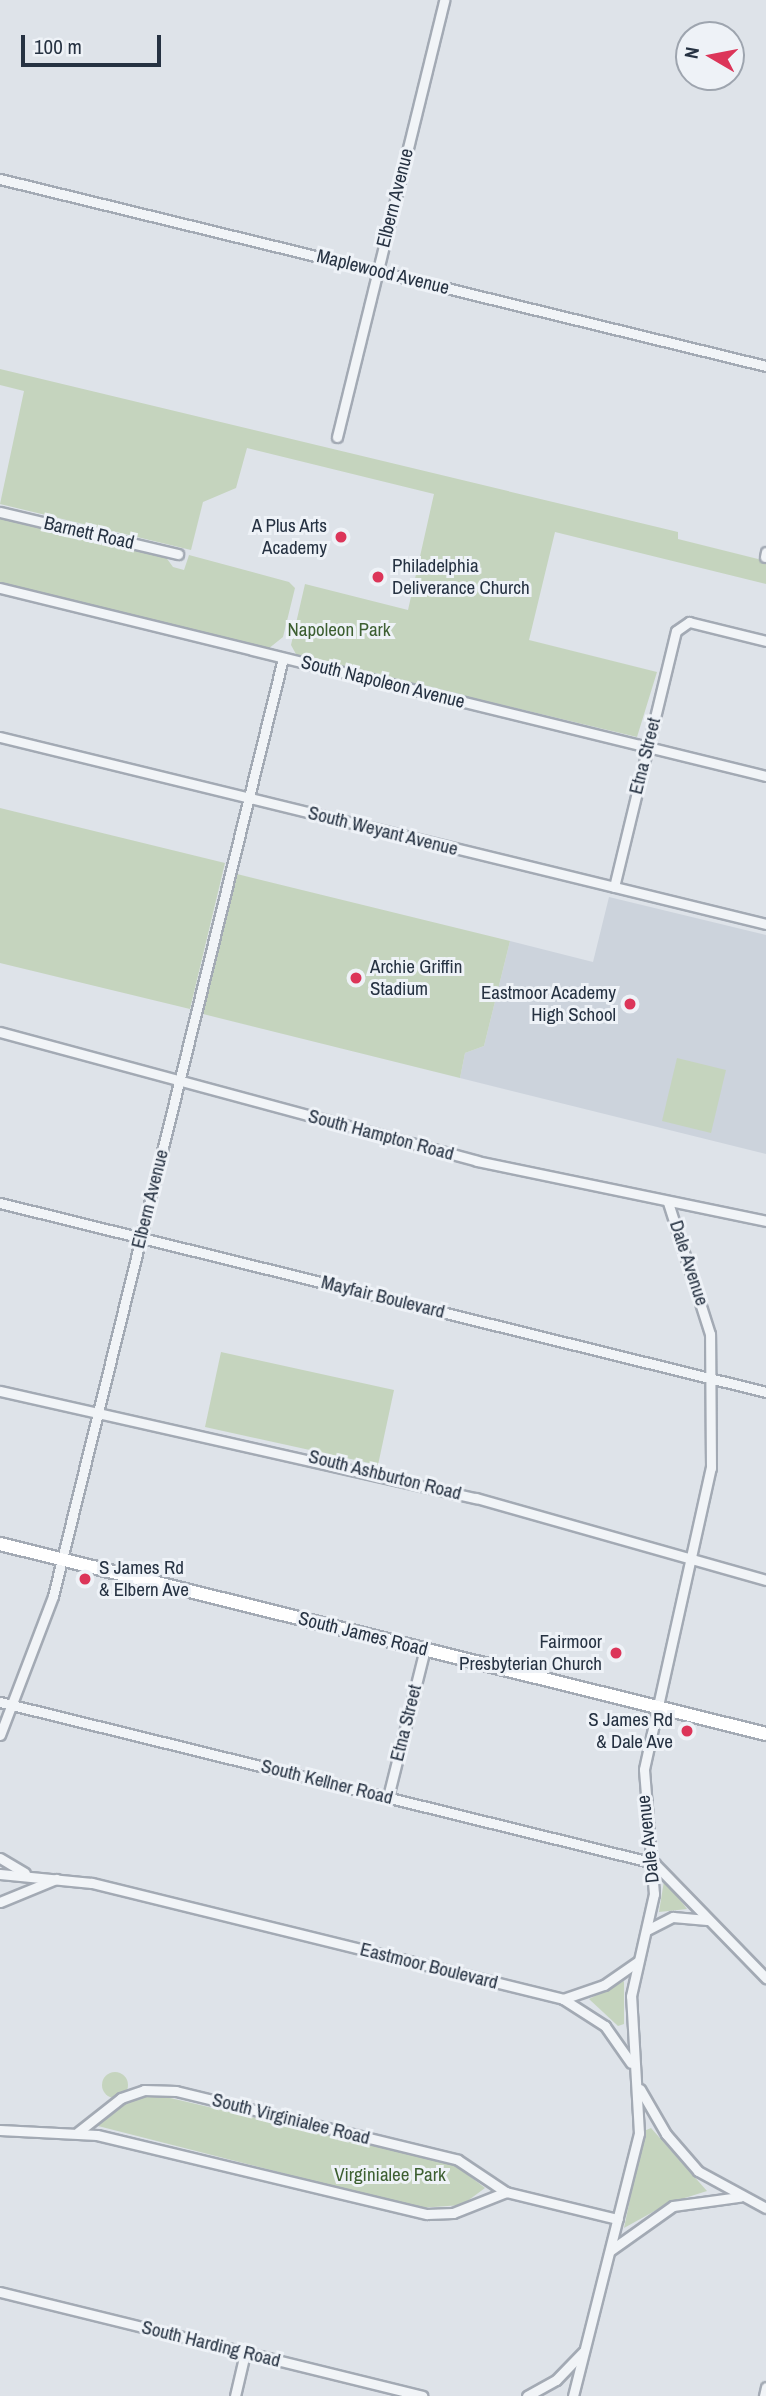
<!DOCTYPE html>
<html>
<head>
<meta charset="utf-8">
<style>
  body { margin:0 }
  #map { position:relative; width:766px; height:2396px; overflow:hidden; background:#dee3e9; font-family:"Archivo Narrow",sans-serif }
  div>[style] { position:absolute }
  .built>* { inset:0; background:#ccd3dc }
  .green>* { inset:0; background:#c5d4be }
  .round { border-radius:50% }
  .roads { filter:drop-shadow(2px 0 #a3aab4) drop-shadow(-2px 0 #a3aab4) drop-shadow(0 2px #a3aab4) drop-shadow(0 -2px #a3aab4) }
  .minor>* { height:9px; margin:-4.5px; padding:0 4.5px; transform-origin:4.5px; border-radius:4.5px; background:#f1f4f7 }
  .major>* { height:12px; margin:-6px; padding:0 6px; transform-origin:6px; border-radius:6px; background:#fff }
  .dots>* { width:19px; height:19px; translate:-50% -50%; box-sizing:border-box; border:4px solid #eef2f7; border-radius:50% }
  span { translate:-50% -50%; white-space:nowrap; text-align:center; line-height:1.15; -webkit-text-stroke:6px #eef2f7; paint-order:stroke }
  .street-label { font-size:19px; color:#263242 }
  .poi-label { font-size:19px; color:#263242 }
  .right { translate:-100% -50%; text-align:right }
  .left { translate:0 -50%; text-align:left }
  .park-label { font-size:19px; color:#3d5f31 }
  .north { position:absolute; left:675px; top:21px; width:70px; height:70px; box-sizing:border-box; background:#eef2f7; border:2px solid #9ea5af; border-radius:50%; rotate:280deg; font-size:19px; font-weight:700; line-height:28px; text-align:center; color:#263242 }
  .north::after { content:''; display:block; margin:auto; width:24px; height:32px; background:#dc3559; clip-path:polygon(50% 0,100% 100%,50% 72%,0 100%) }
  .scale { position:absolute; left:21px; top:35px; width:140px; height:32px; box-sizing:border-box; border:4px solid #263242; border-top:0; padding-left:9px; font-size:21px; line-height:24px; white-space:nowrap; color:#263242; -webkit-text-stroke:5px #eef2f7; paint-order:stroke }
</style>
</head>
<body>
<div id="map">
  <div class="built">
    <div style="clip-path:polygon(609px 897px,766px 935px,766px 1154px,460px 1078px,465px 1053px,484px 1046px,510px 941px,593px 962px)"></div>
  </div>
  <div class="green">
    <div style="clip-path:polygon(0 369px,678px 532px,678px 539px,766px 561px,766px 584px,555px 532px,529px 640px,657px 672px,637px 737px,297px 656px,291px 645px,305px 584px,408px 610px,434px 494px,247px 448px,236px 488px,203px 502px,191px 550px,0 504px,24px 391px,0 385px)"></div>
    <div style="clip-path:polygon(0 516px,165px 556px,173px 567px,184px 570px,189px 555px,289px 582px,295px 588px,283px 637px,268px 649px,0 583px)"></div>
    <div style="clip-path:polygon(0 808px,225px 863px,190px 1009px,0 963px)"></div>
    <div style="clip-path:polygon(237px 874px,510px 941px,484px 1046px,465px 1053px,460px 1078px,203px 1014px)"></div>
    <div style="clip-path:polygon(677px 1058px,726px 1070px,711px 1133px,662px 1121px)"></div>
    <div style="clip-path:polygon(221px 1352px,394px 1390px,378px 1465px,205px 1427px)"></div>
    <div style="clip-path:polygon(664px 1881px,667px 1882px,687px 1909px,659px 1912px)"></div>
    <div style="clip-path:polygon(624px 1981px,624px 2024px,618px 2026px,589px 1999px)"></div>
    <div class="round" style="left:102px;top:2072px;width:26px;height:26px"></div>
    <div style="clip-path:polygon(153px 2094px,454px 2164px,485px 2188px,462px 2205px,419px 2208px,98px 2126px,117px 2105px)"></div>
    <div style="clip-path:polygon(651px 2128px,707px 2191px,669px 2203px,624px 2228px,644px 2131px)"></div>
  </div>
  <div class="roads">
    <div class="minor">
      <div style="left:0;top:179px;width:788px;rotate:13.72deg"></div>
      <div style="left:337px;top:437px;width:450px;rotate:-76.2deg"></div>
      <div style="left:0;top:512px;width:183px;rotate:13.3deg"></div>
      <div style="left:765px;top:557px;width:5px;rotate:-79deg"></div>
      <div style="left:0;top:588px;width:789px;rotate:13.79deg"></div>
      <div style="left:0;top:737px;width:788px;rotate:13.72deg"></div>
      <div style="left:614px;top:887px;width:263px;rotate:-76.4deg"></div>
      <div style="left:676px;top:631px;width:16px;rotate:-35deg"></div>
      <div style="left:689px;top:622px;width:79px;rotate:13.9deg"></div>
      <div style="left:0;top:1032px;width:494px;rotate:15.1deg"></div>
      <div style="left:477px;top:1161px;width:295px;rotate:11.7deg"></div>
      <div style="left:0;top:1203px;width:789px;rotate:13.86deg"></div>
      <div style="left:0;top:1391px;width:488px;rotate:12.7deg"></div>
      <div style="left:476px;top:1498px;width:301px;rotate:15.8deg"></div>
      <div style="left:0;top:1702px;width:674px;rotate:13.83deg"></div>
      <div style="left:654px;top:1863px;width:161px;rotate:45.8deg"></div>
      <div style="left:0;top:1735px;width:149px;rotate:-69.1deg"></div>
      <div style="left:53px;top:1596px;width:966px;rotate:-76.22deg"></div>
      <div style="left:388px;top:1797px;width:153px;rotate:-76deg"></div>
      <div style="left:0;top:1858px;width:29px;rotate:31deg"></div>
      <div style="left:0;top:1874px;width:92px;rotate:5.6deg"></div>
      <div style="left:92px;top:1883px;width:485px;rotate:13.8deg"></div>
      <div style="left:563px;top:1999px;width:50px;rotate:32.7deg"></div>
      <div style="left:605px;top:2026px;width:45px;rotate:54.9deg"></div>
      <div style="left:0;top:1902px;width:61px;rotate:-22.3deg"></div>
      <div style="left:647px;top:1930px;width:29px;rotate:-27deg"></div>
      <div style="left:673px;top:1917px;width:34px;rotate:5deg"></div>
      <div style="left:563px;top:1999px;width:43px;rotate:-18.9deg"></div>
      <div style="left:604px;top:1985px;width:40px;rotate:-34.9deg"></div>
      <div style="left:640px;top:2089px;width:52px;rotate:60deg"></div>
      <div style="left:666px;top:2134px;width:49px;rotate:49.1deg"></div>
      <div style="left:698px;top:2171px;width:77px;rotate:28.6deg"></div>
      <div style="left:0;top:2130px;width:97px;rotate:3deg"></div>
      <div style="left:97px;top:2135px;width:339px;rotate:13.5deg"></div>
      <div style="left:427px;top:2214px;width:26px;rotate:-2deg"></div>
      <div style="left:453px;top:2213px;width:57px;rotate:-21.6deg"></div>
      <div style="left:506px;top:2192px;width:115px;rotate:13.6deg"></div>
      <div style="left:78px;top:2132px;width:55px;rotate:-38.3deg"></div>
      <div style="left:121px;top:2098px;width:24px;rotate:-19deg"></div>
      <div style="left:144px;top:2090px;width:32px;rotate:2deg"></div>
      <div style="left:176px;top:2091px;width:290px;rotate:13.7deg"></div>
      <div style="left:458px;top:2160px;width:58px;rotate:33.7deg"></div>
      <div style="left:611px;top:2250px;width:76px;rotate:-35.4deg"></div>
      <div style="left:673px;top:2206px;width:67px;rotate:-7.8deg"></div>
      <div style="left:0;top:2292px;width:435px;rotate:13.8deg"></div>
      <div style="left:235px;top:2396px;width:44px;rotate:-76.9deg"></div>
      <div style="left:527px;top:2396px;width:33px;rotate:-29deg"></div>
      <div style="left:556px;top:2380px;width:39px;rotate:-46deg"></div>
      <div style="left:573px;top:2396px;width:271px;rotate:-75.9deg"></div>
      <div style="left:639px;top:2133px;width:137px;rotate:-93.3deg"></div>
      <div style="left:631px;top:1996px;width:105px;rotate:-77.3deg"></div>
      <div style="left:654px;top:1894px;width:125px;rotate:-94.6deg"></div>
      <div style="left:644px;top:1769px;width:308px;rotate:-77.5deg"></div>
      <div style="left:711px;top:1468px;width:134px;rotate:-90.4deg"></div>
      <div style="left:710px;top:1334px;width:139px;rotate:-107.7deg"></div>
      <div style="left:764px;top:2396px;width:9px;rotate:-77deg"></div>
    </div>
    <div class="major">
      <div style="left:0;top:1544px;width:789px;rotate:13.93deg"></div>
    </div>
  </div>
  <div class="dots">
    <div style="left:341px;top:537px;background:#dc3559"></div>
    <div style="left:378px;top:577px;background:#dc3559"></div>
    <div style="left:356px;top:978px;background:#dc3559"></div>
    <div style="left:630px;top:1004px;background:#dc3559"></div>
    <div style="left:85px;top:1579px;background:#dc3559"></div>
    <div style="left:616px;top:1653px;background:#dc3559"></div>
    <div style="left:687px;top:1731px;background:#dc3559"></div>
  </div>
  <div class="street-label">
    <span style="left:395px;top:198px;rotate:-76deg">Elbern Avenue</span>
    <span style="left:383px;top:272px;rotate:14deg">Maplewood Avenue</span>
    <span style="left:89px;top:533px;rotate:13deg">Barnett Road</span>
    <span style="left:383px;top:682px;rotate:14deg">South Napoleon Avenue</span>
    <span style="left:645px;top:756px;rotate:-76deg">Etna Street</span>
    <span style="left:383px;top:831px;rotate:14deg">South Weyant Avenue</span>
    <span style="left:381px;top:1135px;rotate:15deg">South Hampton Road</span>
    <span style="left:150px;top:1199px;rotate:-76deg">Elbern Avenue</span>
    <span style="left:689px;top:1263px;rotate:72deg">Dale Avenue</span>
    <span style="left:383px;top:1297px;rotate:14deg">Mayfair Boulevard</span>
    <span style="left:385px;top:1475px;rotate:14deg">South Ashburton Road</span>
    <span style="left:363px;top:1634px;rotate:14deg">South James Road</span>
    <span style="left:406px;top:1723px;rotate:-76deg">Etna Street</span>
    <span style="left:327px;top:1782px;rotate:14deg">South Kellner Road</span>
    <span style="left:648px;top:1839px;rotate:-96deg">Dale Avenue</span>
    <span style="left:429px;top:1966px;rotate:14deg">Eastmoor Boulevard</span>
    <span style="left:291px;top:2119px;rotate:14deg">South Virginialee Road</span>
    <span style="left:211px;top:2344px;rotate:14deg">South Harding Road</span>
  </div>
  <div class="poi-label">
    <span class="right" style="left:327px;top:537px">A Plus Arts<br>Academy</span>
    <span class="left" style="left:392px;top:577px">Philadelphia<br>Deliverance Church</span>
    <span class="left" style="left:370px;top:978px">Archie Griffin<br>Stadium</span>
    <span class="right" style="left:616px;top:1004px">Eastmoor Academy<br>High School</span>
    <span class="left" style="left:99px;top:1579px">S James Rd<br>&amp; Elbern Ave</span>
    <span class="right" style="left:602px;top:1653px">Fairmoor<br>Presbyterian Church</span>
    <span class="right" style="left:673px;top:1731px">S James Rd<br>&amp; Dale Ave</span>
  </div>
  <div class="park-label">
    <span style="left:339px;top:630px">Napoleon Park</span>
    <span style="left:390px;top:2175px">Virginialee Park</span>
  </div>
  <div class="north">N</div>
  <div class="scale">100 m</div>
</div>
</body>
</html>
